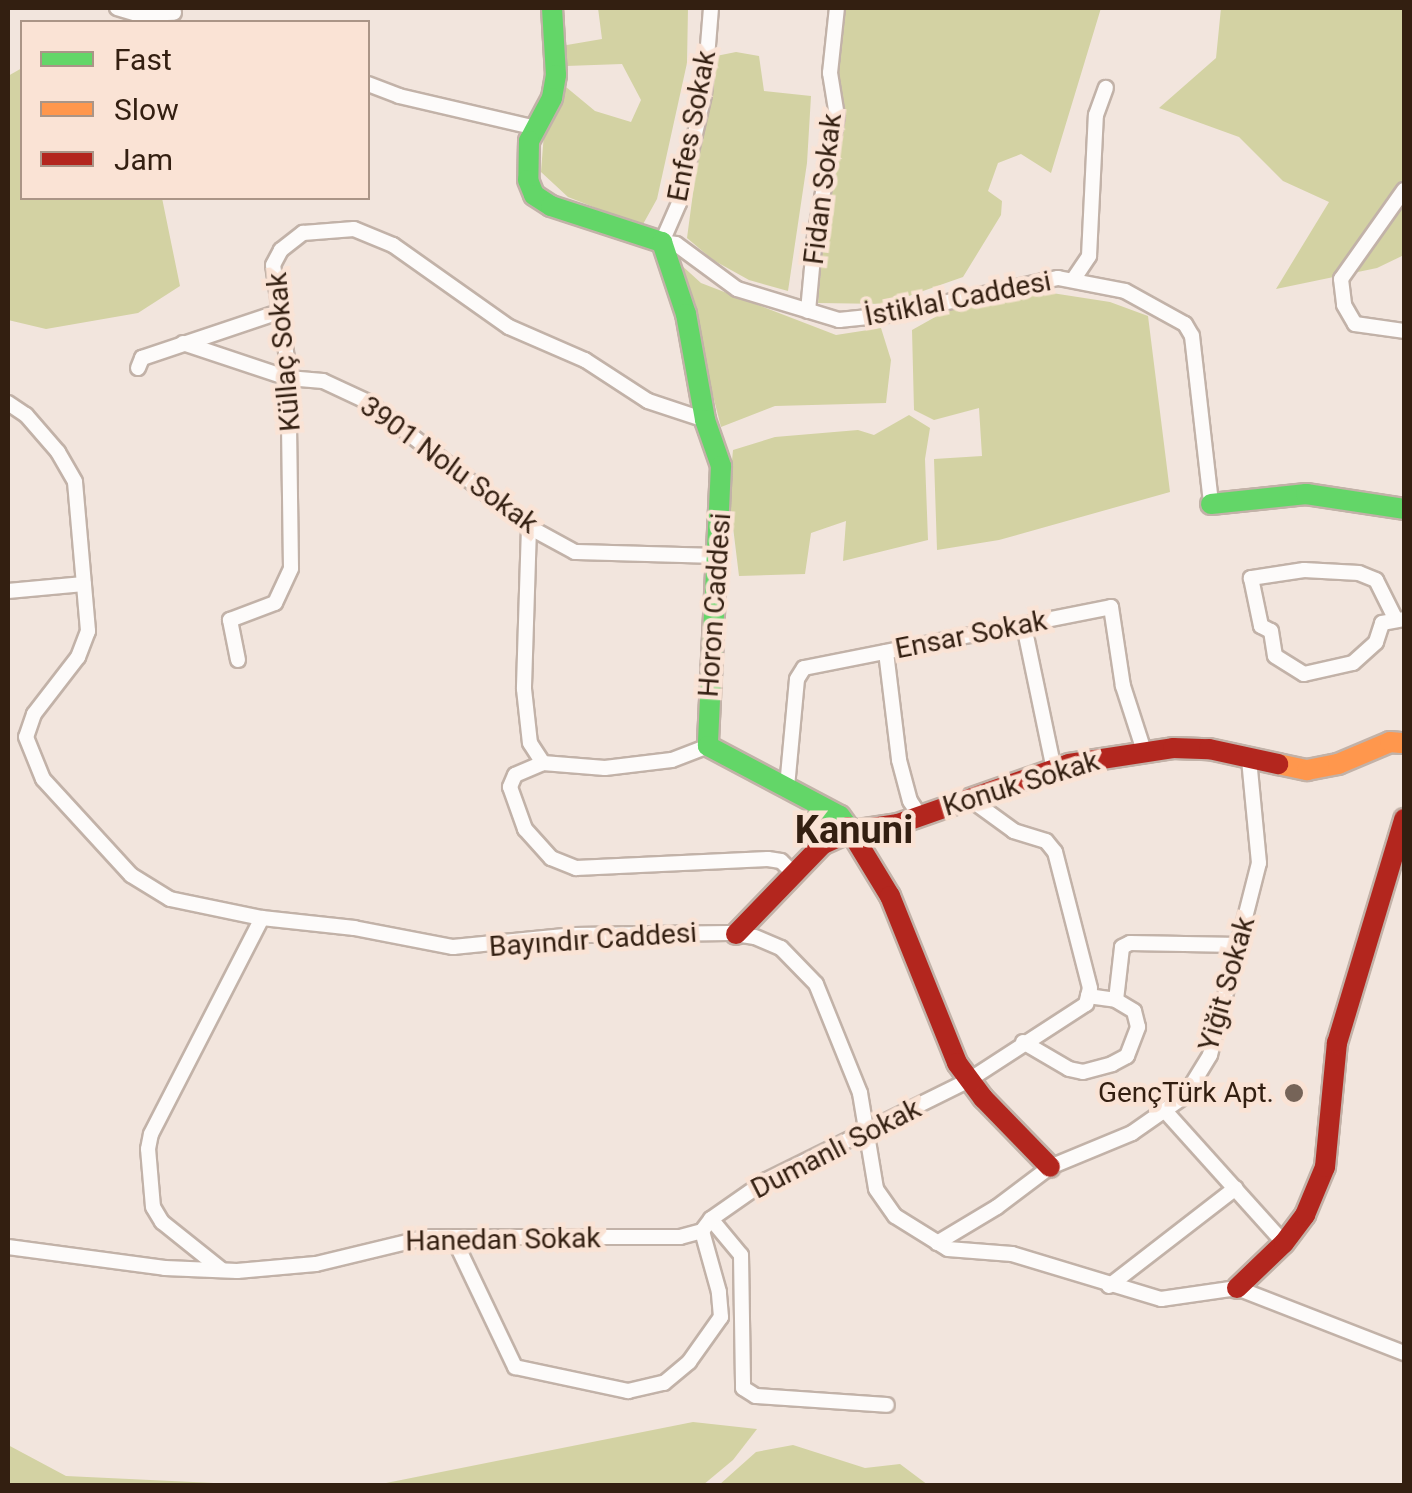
<!DOCTYPE html>
<html>
<head>
<meta charset="utf-8">
<style>
  body { margin:0 }
  #map { position:relative; width:1412px; height:1493px; overflow:hidden; background:#f2e5dd; font-family:Roboto,sans-serif }
  div>[style] { position:absolute }
  .green>* { inset:0; background:#d3d2a3 }
  .roads { filter:drop-shadow(2px 0 #c2b2a8) drop-shadow(-2px 0 #c2b2a8) drop-shadow(0 2px #c2b2a8) drop-shadow(0 -2px #c2b2a8) }
  .street>* { height:14px; margin:-7px; padding:0 7px; transform-origin:7px; border-radius:7px; background:#fdfbfa }
  .fast>* { height:20px; margin:-10px; padding:0 10px; transform-origin:10px; border-radius:10px; background:#63d668 }
  .slow>* { height:20px; margin:-10px; padding:0 10px; transform-origin:10px; border-radius:10px; background:#ff974d }
  .jam>* { height:20px; margin:-10px; padding:0 10px; transform-origin:10px; border-radius:10px; background:#b3261e }
  .dots>* { width:28px; height:28px; translate:-50% -50%; box-sizing:border-box; border:5px solid #fae3d5; border-radius:50% }
  span { translate:-50% -50%; white-space:nowrap; text-align:center; line-height:1.15; -webkit-text-stroke:9px #fae3d5; paint-order:stroke }
  .street-label { font-size:28px; color:#331f11 }
  .poi-label { font-size:28px; color:#331f11 }
  .right { translate:-100% -50%; text-align:right }
  .district-label { font-size:38px; color:#331f11; font-weight:700 }
  .frame { position:absolute; inset:0; border:10px solid #331f11; pointer-events:none }
  .legend { position:absolute; left:20px; top:20px; width:350px; height:180px; box-sizing:border-box; background:#fae3d5; border:2px solid #aa9587; margin:0; padding:12px 18px; list-style:none; font-size:30px; color:#331f11 }
  .legend li { display:flex; align-items:center; gap:20px; height:50px }
  .legend b { width:50px; border:2px solid #aa9587 }
</style>
</head>
<body>
<div id="map">
  <div class="green">
    <div style="clip-path:polygon(598px 8px,688px 8px,687px 63px,657px 199px,642px 226px,568px 197px,541px 172px,545px 120px,566px 87px,595px 111px,631px 122px,641px 100px,622px 64px,566px 66px,561px 46px,602px 39px)"></div>
    <div style="clip-path:polygon(838px 8px,1101px 8px,1051px 173px,1021px 154px,998px 163px,988px 191px,1002px 201px,1001px 215px,963px 277px,886px 304px,818px 303px,841px 30px)"></div>
    <div style="clip-path:polygon(1221px 8px,1404px 8px,1404px 255px,1377px 268px,1276px 289px,1329px 202px,1283px 181px,1239px 137px,1159px 108px,1216px 58px)"></div>
    <div style="clip-path:polygon(736px 52px,759px 56px,764px 91px,811px 96px,807px 163px,788px 291px,749px 280px,713px 260px,687px 238px,711px 57px)"></div>
    <div style="clip-path:polygon(22px 68px,22px 198px,162px 198px,180px 286px,138px 313px,46px 329px,8px 320px,8px 76px)"></div>
    <div style="clip-path:polygon(679px 263px,701px 283px,836px 335px,881px 328px,891px 360px,886px 403px,775px 406px,721px 427px)"></div>
    <div style="clip-path:polygon(1039px 291px,1110px 302px,1148px 316px,1170px 492px,999px 540px,937px 550px,934px 459px,982px 456px,979px 408px,934px 420px,914px 410px,912px 330px,953px 307px)"></div>
    <div style="clip-path:polygon(909px 415px,930px 428px,925px 459px,928px 540px,843px 561px,846px 521px,811px 533px,805px 574px,739px 576px,729px 494px,733px 450px,775px 437px,858px 430px,874px 435px)"></div>
    <div style="clip-path:polygon(693px 1422px,757px 1429px,733px 1460px,703px 1485px,376px 1485px)"></div>
    <div style="clip-path:polygon(8px 1445px,66px 1476px,257px 1485px,8px 1485px)"></div>
    <div style="clip-path:polygon(793px 1445px,865px 1468px,900px 1464px,928px 1485px,719px 1485px,756px 1452px)"></div>
  </div>
  <div class="roads">
    <div class="street">
      <div style="left:117px;top:8px;width:21px;rotate:17deg"></div>
      <div style="left:137px;top:14px;width:37px;rotate:-2deg"></div>
      <div style="left:711px;top:8px;width:87px;rotate:94.6deg"></div>
      <div style="left:704px;top:95px;width:111px;rotate:103deg"></div>
      <div style="left:679px;top:203px;width:43px;rotate:113.6deg"></div>
      <div style="left:662px;top:242px;width:14px;rotate:8deg"></div>
      <div style="left:676px;top:244px;width:76px;rotate:36.4deg"></div>
      <div style="left:737px;top:289px;width:107px;rotate:16.9deg"></div>
      <div style="left:839px;top:320px;width:49px;rotate:-5.8deg"></div>
      <div style="left:888px;top:315px;width:174px;rotate:-12.3deg"></div>
      <div style="left:1058px;top:278px;width:68px;rotate:11deg"></div>
      <div style="left:1125px;top:291px;width:68px;rotate:28.8deg"></div>
      <div style="left:1185px;top:324px;width:14px;rotate:60deg"></div>
      <div style="left:1192px;top:336px;width:169px;rotate:83.5deg"></div>
      <div style="left:368px;top:84px;width:33px;rotate:21deg"></div>
      <div style="left:399px;top:96px;width:141px;rotate:13.1deg"></div>
      <div style="left:1404px;top:190px;width:109px;rotate:125.3deg"></div>
      <div style="left:1341px;top:279px;width:26px;rotate:83deg"></div>
      <div style="left:1344px;top:305px;width:22px;rotate:60deg"></div>
      <div style="left:1355px;top:324px;width:49px;rotate:8.1deg"></div>
      <div style="left:1073px;top:280px;width:29px;rotate:-56deg"></div>
      <div style="left:1089px;top:256px;width:141px;rotate:-87.2deg"></div>
      <div style="left:1096px;top:115px;width:29px;rotate:-70deg"></div>
      <div style="left:808px;top:311px;width:75px;rotate:-84.7deg"></div>
      <div style="left:815px;top:236px;width:122px;rotate:-79.6deg"></div>
      <div style="left:837px;top:116px;width:44px;rotate:-99.2deg"></div>
      <div style="left:830px;top:73px;width:65px;rotate:-83.9deg"></div>
      <div style="left:183px;top:343px;width:111px;rotate:18.4deg"></div>
      <div style="left:288px;top:378px;width:35px;rotate:5deg"></div>
      <div style="left:323px;top:381px;width:50px;rotate:25deg"></div>
      <div style="left:368px;top:402px;width:204px;rotate:37.8deg"></div>
      <div style="left:529px;top:527px;width:52px;rotate:28.5deg"></div>
      <div style="left:575px;top:552px;width:144px;rotate:1.6deg"></div>
      <div style="left:138px;top:368px;width:11px;rotate:-68deg"></div>
      <div style="left:142px;top:358px;width:148px;rotate:-18.6deg"></div>
      <div style="left:8px;top:403px;width:22px;rotate:34deg"></div>
      <div style="left:26px;top:415px;width:49px;rotate:49.1deg"></div>
      <div style="left:58px;top:452px;width:34px;rotate:60deg"></div>
      <div style="left:75px;top:482px;width:150px;rotate:85deg"></div>
      <div style="left:88px;top:631px;width:28px;rotate:111deg"></div>
      <div style="left:78px;top:657px;width:72px;rotate:127.7deg"></div>
      <div style="left:34px;top:714px;width:24px;rotate:109deg"></div>
      <div style="left:26px;top:737px;width:45px;rotate:68deg"></div>
      <div style="left:43px;top:779px;width:130px;rotate:47.5deg"></div>
      <div style="left:131px;top:875px;width:46px;rotate:31.6deg"></div>
      <div style="left:170px;top:899px;width:94px;rotate:11.7deg"></div>
      <div style="left:262px;top:918px;width:93px;rotate:6.2deg"></div>
      <div style="left:354px;top:928px;width:101px;rotate:10.9deg"></div>
      <div style="left:453px;top:947px;width:122px;rotate:-5.7deg"></div>
      <div style="left:574px;top:935px;width:155px;rotate:-0.7deg"></div>
      <div style="left:729px;top:933px;width:26px;rotate:9deg"></div>
      <div style="left:755px;top:937px;width:28px;rotate:23deg"></div>
      <div style="left:781px;top:948px;width:50px;rotate:45.8deg"></div>
      <div style="left:816px;top:984px;width:118px;rotate:68deg"></div>
      <div style="left:860px;top:1093px;width:97px;rotate:80.5deg"></div>
      <div style="left:876px;top:1189px;width:33px;rotate:55deg"></div>
      <div style="left:895px;top:1216px;width:62px;rotate:31.9deg"></div>
      <div style="left:948px;top:1249px;width:64px;rotate:4.5deg"></div>
      <div style="left:1012px;top:1254px;width:156px;rotate:16.8deg"></div>
      <div style="left:1161px;top:1299px;width:77px;rotate:-8.2deg"></div>
      <div style="left:1237px;top:1288px;width:179px;rotate:21.3deg"></div>
      <div style="left:529px;top:527px;width:162px;rotate:91.8deg"></div>
      <div style="left:524px;top:689px;width:54px;rotate:83.7deg"></div>
      <div style="left:530px;top:743px;width:24px;rotate:57deg"></div>
      <div style="left:8px;top:591px;width:76px;rotate:-5.3deg"></div>
      <div style="left:1395px;top:618px;width:42px;rotate:-116.6deg"></div>
      <div style="left:1376px;top:580px;width:18px;rotate:-158deg"></div>
      <div style="left:1359px;top:573px;width:55px;rotate:-176.9deg"></div>
      <div style="left:1304px;top:570px;width:54px;rotate:171.4deg"></div>
      <div style="left:1251px;top:578px;width:49px;rotate:78.2deg"></div>
      <div style="left:1261px;top:626px;width:11px;rotate:27deg"></div>
      <div style="left:1271px;top:631px;width:25px;rotate:81deg"></div>
      <div style="left:1275px;top:656px;width:34px;rotate:32deg"></div>
      <div style="left:1304px;top:674px;width:50px;rotate:-12.7deg"></div>
      <div style="left:1353px;top:663px;width:31px;rotate:-42deg"></div>
      <div style="left:1376px;top:642px;width:20px;rotate:-72deg"></div>
      <div style="left:1382px;top:623px;width:22px;rotate:-10deg"></div>
      <div style="left:1024px;top:626px;width:147px;rotate:78.2deg"></div>
      <div style="left:886px;top:652px;width:109px;rotate:83.1deg"></div>
      <div style="left:899px;top:760px;width:42px;rotate:75deg"></div>
      <div style="left:910px;top:801px;width:18px;rotate:56deg"></div>
      <div style="left:238px;top:660px;width:41px;rotate:-101.3deg"></div>
      <div style="left:230px;top:620px;width:48px;rotate:-20.7deg"></div>
      <div style="left:275px;top:603px;width:38px;rotate:-65deg"></div>
      <div style="left:291px;top:568px;width:203px;rotate:-90.8deg"></div>
      <div style="left:288px;top:365px;width:101px;rotate:-98.5deg"></div>
      <div style="left:273px;top:265px;width:17px;rotate:-62deg"></div>
      <div style="left:281px;top:250px;width:28px;rotate:-38deg"></div>
      <div style="left:303px;top:233px;width:51px;rotate:-4.5deg"></div>
      <div style="left:354px;top:229px;width:42px;rotate:22.3deg"></div>
      <div style="left:393px;top:245px;width:142px;rotate:35.3deg"></div>
      <div style="left:509px;top:327px;width:83px;rotate:23.5deg"></div>
      <div style="left:585px;top:360px;width:75px;rotate:33.1deg"></div>
      <div style="left:648px;top:401px;width:60px;rotate:18.4deg"></div>
      <div style="left:543px;top:763px;width:30px;rotate:157deg"></div>
      <div style="left:515px;top:775px;width:13px;rotate:113deg"></div>
      <div style="left:510px;top:787px;width:45px;rotate:70.3deg"></div>
      <div style="left:525px;top:829px;width:39px;rotate:48deg"></div>
      <div style="left:551px;top:858px;width:27px;rotate:22deg"></div>
      <div style="left:576px;top:868px;width:192px;rotate:-2.7deg"></div>
      <div style="left:768px;top:859px;width:13px;rotate:9deg"></div>
      <div style="left:781px;top:861px;width:17px;rotate:45deg"></div>
      <div style="left:543px;top:763px;width:62px;rotate:4.6deg"></div>
      <div style="left:605px;top:768px;width:67px;rotate:-6.8deg"></div>
      <div style="left:672px;top:760px;width:39px;rotate:-21deg"></div>
      <div style="left:787px;top:787px;width:108px;rotate:-84.7deg"></div>
      <div style="left:797px;top:679px;width:13px;rotate:-58deg"></div>
      <div style="left:804px;top:668px;width:313px;rotate:-11.2deg"></div>
      <div style="left:1111px;top:607px;width:80px;rotate:81.4deg"></div>
      <div style="left:1123px;top:686px;width:68px;rotate:72.1deg"></div>
      <div style="left:1088px;top:996px;width:28px;rotate:8deg"></div>
      <div style="left:1116px;top:1000px;width:53px;rotate:-83.5deg"></div>
      <div style="left:1122px;top:947px;width:9px;rotate:-27deg"></div>
      <div style="left:1130px;top:943px;width:109px;rotate:1.1deg"></div>
      <div style="left:1023px;top:1042px;width:53px;rotate:30.4deg"></div>
      <div style="left:1069px;top:1069px;width:14px;rotate:12deg"></div>
      <div style="left:1083px;top:1072px;width:30px;rotate:-15deg"></div>
      <div style="left:1112px;top:1064px;width:17px;rotate:-28deg"></div>
      <div style="left:1127px;top:1056px;width:31px;rotate:-69deg"></div>
      <div style="left:1138px;top:1027px;width:16px;rotate:-104deg"></div>
      <div style="left:1134px;top:1011px;width:21px;rotate:-149deg"></div>
      <div style="left:1166px;top:1112px;width:176px;rotate:48deg"></div>
      <div style="left:711px;top:1219px;width:47px;rotate:50.2deg"></div>
      <div style="left:741px;top:1255px;width:133px;rotate:89.1deg"></div>
      <div style="left:743px;top:1388px;width:15px;rotate:32deg"></div>
      <div style="left:756px;top:1396px;width:131px;rotate:3.9deg"></div>
      <div style="left:454px;top:1239px;width:142px;rotate:64.5deg"></div>
      <div style="left:515px;top:1367px;width:116px;rotate:12deg"></div>
      <div style="left:628px;top:1391px;width:37px;rotate:-13deg"></div>
      <div style="left:664px;top:1383px;width:33px;rotate:-40deg"></div>
      <div style="left:689px;top:1362px;width:55px;rotate:-54.6deg"></div>
      <div style="left:721px;top:1317px;width:25px;rotate:-95deg"></div>
      <div style="left:719px;top:1292px;width:63px;rotate:-105.6deg"></div>
      <div style="left:702px;top:1231px;width:15px;rotate:-53deg"></div>
      <div style="left:711px;top:1219px;width:68px;rotate:-34.9deg"></div>
      <div style="left:767px;top:1180px;width:225px;rotate:-26.3deg"></div>
      <div style="left:969px;top:1080px;width:140px;rotate:-33deg"></div>
      <div style="left:1086px;top:1004px;width:16px;rotate:-76deg"></div>
      <div style="left:1090px;top:988px;width:140px;rotate:-104.4deg"></div>
      <div style="left:1055px;top:852px;width:14px;rotate:-129deg"></div>
      <div style="left:1046px;top:841px;width:34px;rotate:-163deg"></div>
      <div style="left:1014px;top:831px;width:54px;rotate:-144deg"></div>
      <div style="left:937px;top:1243px;width:70px;rotate:-31deg"></div>
      <div style="left:997px;top:1207px;width:66px;rotate:-37deg"></div>
      <div style="left:1050px;top:1167px;width:89px;rotate:-22.5deg"></div>
      <div style="left:1132px;top:1133px;width:65px;rotate:-34.9deg"></div>
      <div style="left:1185px;top:1096px;width:48px;rotate:-58.6deg"></div>
      <div style="left:1210px;top:1055px;width:198px;rotate:-75.7deg"></div>
      <div style="left:1259px;top:863px;width:104px;rotate:-95.5deg"></div>
      <div style="left:8px;top:1247px;width:158px;rotate:7.6deg"></div>
      <div style="left:165px;top:1268px;width:72px;rotate:2.4deg"></div>
      <div style="left:237px;top:1271px;width:79px;rotate:-5.1deg"></div>
      <div style="left:316px;top:1264px;width:115px;rotate:-13.6deg"></div>
      <div style="left:428px;top:1237px;width:252px"></div>
      <div style="left:680px;top:1237px;width:23px;rotate:-15deg"></div>
      <div style="left:222px;top:1270px;width:77px;rotate:-141.3deg"></div>
      <div style="left:162px;top:1222px;width:17px;rotate:-121deg"></div>
      <div style="left:153px;top:1207px;width:58px;rotate:-94.9deg"></div>
      <div style="left:148px;top:1149px;width:15px;rotate:-79deg"></div>
      <div style="left:151px;top:1134px;width:243px;rotate:-62.8deg"></div>
      <div style="left:1109px;top:1286px;width:160px;rotate:-37.7deg"></div>
    </div>
    <div class="fast">
      <div style="left:552px;top:8px;width:67px;rotate:86.6deg"></div>
      <div style="left:556px;top:75px;width:23px;rotate:100deg"></div>
      <div style="left:552px;top:98px;width:49px;rotate:118.1deg"></div>
      <div style="left:529px;top:141px;width:39px;rotate:91deg"></div>
      <div style="left:528px;top:180px;width:16px;rotate:68deg"></div>
      <div style="left:534px;top:195px;width:20px;rotate:33deg"></div>
      <div style="left:551px;top:206px;width:117px;rotate:18deg"></div>
      <div style="left:662px;top:242px;width:76px;rotate:71.6deg"></div>
      <div style="left:686px;top:314px;width:108px;rotate:79.8deg"></div>
      <div style="left:705px;top:420px;width:49px;rotate:70.8deg"></div>
      <div style="left:721px;top:466px;width:280px;rotate:92.7deg"></div>
      <div style="left:708px;top:746px;width:149px;rotate:27.9deg"></div>
      <div style="left:840px;top:816px;width:14px;rotate:54deg"></div>
      <div style="left:1211px;top:504px;width:96px;rotate:-6deg"></div>
      <div style="left:1306px;top:494px;width:99px;rotate:8.7deg"></div>
    </div>
    <div class="slow">
      <div style="left:1278px;top:764px;width:30px;rotate:12deg"></div>
      <div style="left:1307px;top:770px;width:32px;rotate:-11deg"></div>
      <div style="left:1338px;top:764px;width:56px;rotate:-22.9deg"></div>
      <div style="left:1390px;top:742px;width:11px;rotate:5deg"></div>
    </div>
    <div class="jam">
      <div style="left:848px;top:827px;width:81px;rotate:58.7deg"></div>
      <div style="left:890px;top:896px;width:180px;rotate:68.1deg"></div>
      <div style="left:957px;top:1063px;width:44px;rotate:53.4deg"></div>
      <div style="left:983px;top:1098px;width:96px;rotate:45.8deg"></div>
      <div style="left:736px;top:934px;width:125px;rotate:-46deg"></div>
      <div style="left:823px;top:844px;width:32px;rotate:-24deg"></div>
      <div style="left:852px;top:831px;width:47px;rotate:-8.7deg"></div>
      <div style="left:898px;top:824px;width:181px;rotate:-19.3deg"></div>
      <div style="left:1069px;top:764px;width:105px;rotate:-8.7deg"></div>
      <div style="left:1173px;top:748px;width:36px;rotate:2deg"></div>
      <div style="left:1209px;top:749px;width:71px;rotate:12.3deg"></div>
      <div style="left:1237px;top:1288px;width:65px;rotate:-43.8deg"></div>
      <div style="left:1284px;top:1243px;width:35px;rotate:-53deg"></div>
      <div style="left:1305px;top:1215px;width:52px;rotate:-67.4deg"></div>
      <div style="left:1325px;top:1167px;width:125px;rotate:-84.5deg"></div>
      <div style="left:1337px;top:1043px;width:234px;rotate:-73.3deg"></div>
    </div>
  </div>
  <div class="dots">
    <div style="left:1294px;top:1093px;background:#766458"></div>
  </div>
  <div class="street-label">
    <span style="left:692px;top:126px;rotate:-79deg">Enfes Sokak</span>
    <span style="left:823px;top:189px;rotate:-83deg">Fidan Sokak</span>
    <span style="left:958px;top:299px;rotate:-11deg">İstiklal Caddesi</span>
    <span style="left:284px;top:352px;rotate:-95deg">Küllaç Sokak</span>
    <span style="left:449px;top:465px;rotate:36deg">3901 Nolu Sokak</span>
    <span style="left:715px;top:605px;rotate:-86deg">Horon Caddesi</span>
    <span style="left:971px;top:635px;rotate:-11deg">Ensar Sokak</span>
    <span style="left:1021px;top:784px;rotate:-17deg">Konuk Sokak</span>
    <span style="left:593px;top:940px;rotate:-4deg">Bayındır Caddesi</span>
    <span style="left:1227px;top:984px;rotate:-74deg">Yiğit Sokak</span>
    <span style="left:836px;top:1149px;rotate:-27deg">Dumanlı Sokak</span>
    <span style="left:503px;top:1240px;rotate:-1deg">Hanedan Sokak</span>
  </div>
  <div class="poi-label">
    <span class="right" style="left:1274px;top:1093px">GençTürk Apt.</span>
  </div>
  <div class="district-label">
    <span style="left:854px;top:831px">Kanuni</span>
  </div>
  <div class="frame"></div>
  <ul class="legend">
  <li><b style="height:12px;background:#63d668"></b>Fast</li>
  <li><b style="height:12px;background:#ff974d"></b>Slow</li>
  <li><b style="height:12px;background:#b3261e"></b>Jam</li>
  </ul>
</div>
</body>
</html>
